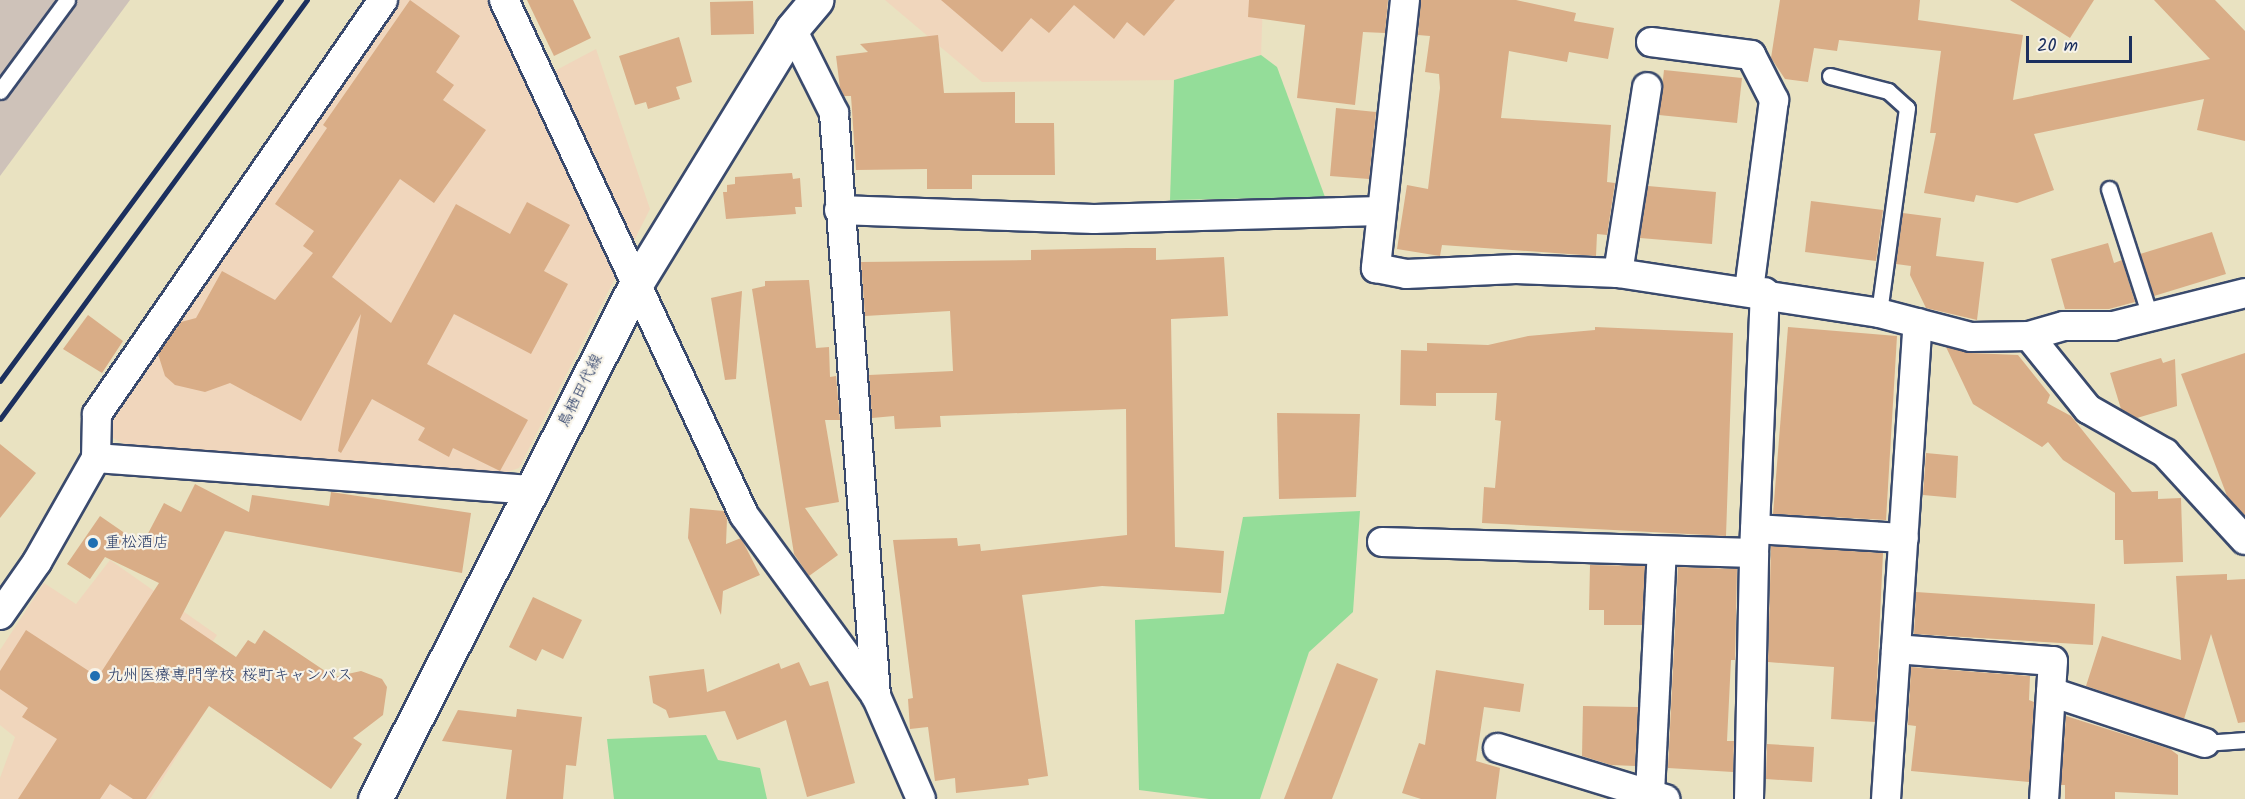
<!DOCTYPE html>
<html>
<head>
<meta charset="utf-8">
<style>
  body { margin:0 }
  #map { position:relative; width:2245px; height:799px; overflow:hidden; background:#e9e2c1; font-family:Kalam,"Klee One",sans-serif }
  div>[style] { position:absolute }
  .built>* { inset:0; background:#f0d6bc }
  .industrial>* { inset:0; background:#cec2b9 }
  .green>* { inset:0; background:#94dd99 }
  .building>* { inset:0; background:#d9ad87 }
  .roads { filter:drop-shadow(2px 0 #3a4a6d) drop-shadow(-2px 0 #3a4a6d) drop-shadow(0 2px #3a4a6d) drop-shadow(0 -2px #3a4a6d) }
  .service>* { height:15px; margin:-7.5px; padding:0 7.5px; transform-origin:7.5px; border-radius:7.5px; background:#fff }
  .minor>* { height:28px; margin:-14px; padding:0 14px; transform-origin:14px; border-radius:14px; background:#fff }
  .secondary>* { height:33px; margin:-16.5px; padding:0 16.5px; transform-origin:16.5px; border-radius:16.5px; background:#fff }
  .rail>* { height:4.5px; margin:-2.25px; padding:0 2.25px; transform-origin:2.25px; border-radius:2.25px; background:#1b2f5e }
  .dots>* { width:16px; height:16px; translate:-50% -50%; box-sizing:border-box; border:3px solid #f7f3e8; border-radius:50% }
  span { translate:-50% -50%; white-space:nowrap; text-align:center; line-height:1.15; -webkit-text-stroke:4.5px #f7f3e8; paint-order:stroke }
  .street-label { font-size:16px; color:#1b2f5e }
  .poi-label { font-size:16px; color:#1b2f5e }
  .left { translate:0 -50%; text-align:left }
  .scale { position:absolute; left:2026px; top:36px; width:106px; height:27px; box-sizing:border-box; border:3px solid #1b2f5e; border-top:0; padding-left:8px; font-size:18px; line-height:21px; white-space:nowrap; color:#1b2f5e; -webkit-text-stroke:4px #f7f3e8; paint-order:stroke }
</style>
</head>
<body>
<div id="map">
  <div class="built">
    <div style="clip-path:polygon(392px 0,495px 0,532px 83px,596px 49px,650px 209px,519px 468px,484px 480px,131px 448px,113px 438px,109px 411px)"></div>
    <div style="clip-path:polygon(885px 0,1263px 0,1261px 55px,1174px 80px,982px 82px)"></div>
    <div style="clip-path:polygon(110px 560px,217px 635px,172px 702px,200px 720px,150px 799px,0 799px,0 778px,15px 737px,0 725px,0 650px,44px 583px,76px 604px)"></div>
  </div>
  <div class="industrial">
    <div style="clip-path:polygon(0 0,130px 0,0 176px)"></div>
  </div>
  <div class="green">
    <div style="clip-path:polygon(1261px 55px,1277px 67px,1325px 197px,1170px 200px,1174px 80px)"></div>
    <div style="clip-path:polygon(1360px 511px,1353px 612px,1309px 652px,1260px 799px,1209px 799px,1139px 790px,1135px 620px,1224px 614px,1243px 517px)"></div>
    <div style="clip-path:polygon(706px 735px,718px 760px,760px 768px,767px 799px,614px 799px,607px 739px)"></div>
  </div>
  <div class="building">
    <div style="clip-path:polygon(410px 0,460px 36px,436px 72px,454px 85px,443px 100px,486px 130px,434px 203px,400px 179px,332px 277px,391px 323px,456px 204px,510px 234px,527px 202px,570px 225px,544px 271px,568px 284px,531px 354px,454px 314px,427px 364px,528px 420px,500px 471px,453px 448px,449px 457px,418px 440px,425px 428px,372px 399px,341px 453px,338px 451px,361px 314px,301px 421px,230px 383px,205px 392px,175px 385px,165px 376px,158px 354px,181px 322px,196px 318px,222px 271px,275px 300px,313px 253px,303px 246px,314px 231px,275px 204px,327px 128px,323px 125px)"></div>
    <div style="clip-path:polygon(527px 0,573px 0,591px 38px,554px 56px)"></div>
    <div style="clip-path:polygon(941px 0,1175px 0,1144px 36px,1127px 22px,1114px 39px,1074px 5px,1049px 33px,1031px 18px,1002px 52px)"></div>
    <div style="clip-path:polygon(1249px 0,1388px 0,1385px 33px,1363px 32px,1355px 105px,1297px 98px,1305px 25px,1248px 17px)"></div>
    <div style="clip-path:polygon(1421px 0,1516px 0,1576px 13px,1574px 21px,1614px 28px,1608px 59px,1569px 52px,1567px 62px,1509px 51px,1501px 118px,1611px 125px,1607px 182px,1615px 183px,1607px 235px,1597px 234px,1596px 256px,1442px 245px,1440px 256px,1397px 249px,1407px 185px,1428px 189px,1440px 88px,1439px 74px,1425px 72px,1430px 36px,1418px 35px)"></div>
    <div style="clip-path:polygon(1780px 0,1920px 0,1918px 20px,2023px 35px,2013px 100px,2210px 59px,2154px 0,2215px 0,2245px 31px,2245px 141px,2197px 130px,2204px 99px,2034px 134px,2054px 190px,2017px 203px,1976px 195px,1974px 202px,1924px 193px,1936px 133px,1930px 133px,1941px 51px,1839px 40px,1837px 51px,1814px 48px,1808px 82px,1785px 79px,1771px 58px)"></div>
    <div style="clip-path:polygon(2010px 0,2094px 0,2070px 38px)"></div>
    <div style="clip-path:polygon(753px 1px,754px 34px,711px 35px,710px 2px)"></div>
    <div style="clip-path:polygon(938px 35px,944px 93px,1015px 92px,1015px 123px,1054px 123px,1055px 175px,972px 175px,972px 189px,927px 189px,927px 169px,856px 170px,851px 96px,844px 96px,840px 88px,836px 56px,868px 52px,860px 44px)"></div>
    <div style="clip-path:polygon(679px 37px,692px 82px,676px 87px,680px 99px,648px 109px,646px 102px,635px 105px,619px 56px)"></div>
    <div style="clip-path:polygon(1664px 70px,1742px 78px,1737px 123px,1659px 115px)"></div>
    <div style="clip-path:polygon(1336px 108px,1376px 112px,1369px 179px,1330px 176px)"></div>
    <div style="clip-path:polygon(792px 173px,793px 179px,800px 178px,802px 207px,795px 207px,796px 214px,726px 219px,723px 192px,727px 192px,727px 185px,735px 184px,735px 177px)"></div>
    <div style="clip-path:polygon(1648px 186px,1716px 192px,1712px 244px,1640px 238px)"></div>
    <div style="clip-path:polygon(1811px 201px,1883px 210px,1876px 261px,1805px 252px)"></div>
    <div style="clip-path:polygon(1903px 213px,1941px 218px,1936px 256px,1984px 262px,1977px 320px,1926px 308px,1910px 275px,1911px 266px,1896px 264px)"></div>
    <div style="clip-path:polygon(2212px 232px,2226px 274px,2154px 296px,2140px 254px)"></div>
    <div style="clip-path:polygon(2108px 243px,2114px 263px,2122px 260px,2135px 302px,2109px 309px,2065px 309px,2051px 259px)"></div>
    <div style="clip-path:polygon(1127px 248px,1156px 248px,1156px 260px,1224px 257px,1228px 316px,1171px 319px,1175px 547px,1224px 551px,1221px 593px,1102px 586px,1022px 595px,1048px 776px,1028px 779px,1029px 785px,956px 793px,955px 778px,935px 781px,928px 727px,910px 729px,908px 699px,913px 698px,893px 540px,957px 538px,958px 546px,980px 544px,981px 551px,1127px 535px,1126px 409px,940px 416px,941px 427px,895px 429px,894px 416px,872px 418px,869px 375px,953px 371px,950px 311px,865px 316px,861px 262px,1031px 260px,1031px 250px)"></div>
    <div style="clip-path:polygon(809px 280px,816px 348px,829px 347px,830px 377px,836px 376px,840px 420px,825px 420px,839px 502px,805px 508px,838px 555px,809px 576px,794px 554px,752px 289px,765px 286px,765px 281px)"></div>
    <div style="clip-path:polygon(742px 291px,736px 379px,725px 380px,711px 298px)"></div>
    <div style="clip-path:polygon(88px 315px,123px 341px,102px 373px,63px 349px)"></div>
    <div style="clip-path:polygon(1595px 327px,1733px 333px,1726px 536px,1482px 523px,1484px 487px,1495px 488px,1501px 421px,1495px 420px,1497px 393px,1436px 393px,1436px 406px,1400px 405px,1401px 350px,1427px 351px,1427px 343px,1488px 345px,1528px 336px,1595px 330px)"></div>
    <div style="clip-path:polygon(1788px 327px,1897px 336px,1886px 520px,1773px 514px)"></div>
    <div style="clip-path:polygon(1946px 347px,1971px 353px,2018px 355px,2050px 395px,2047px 403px,2071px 416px,2132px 492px,2158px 491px,2158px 499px,2181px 498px,2183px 562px,2124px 564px,2123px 540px,2115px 540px,2115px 493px,2063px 460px,2048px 442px,2042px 447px,1973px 404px)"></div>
    <div style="clip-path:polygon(2245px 353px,2245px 516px,2227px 496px,2181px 374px)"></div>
    <div style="clip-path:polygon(2161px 358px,2163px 363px,2175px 359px,2177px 406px,2137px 418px,2121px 409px,2110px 373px)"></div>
    <div style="clip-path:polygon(1277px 413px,1360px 414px,1356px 497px,1279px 499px)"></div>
    <div style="clip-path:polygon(0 444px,36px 473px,0 518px)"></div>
    <div style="clip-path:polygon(1926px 453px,1958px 456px,1956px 498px,1923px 495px)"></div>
    <div style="clip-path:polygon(195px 484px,249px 512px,252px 495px,329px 506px,331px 492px,471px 513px,462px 573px,225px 531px,180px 619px,236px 657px,248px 640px,255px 644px,264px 630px,334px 677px,361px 671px,382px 679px,387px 687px,383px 715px,353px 738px,362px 744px,331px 789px,209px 706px,146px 799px,133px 799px,110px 784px,100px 799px,18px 799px,57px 739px,22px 717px,28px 708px,0 689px,0 671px,26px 630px,98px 677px,159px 583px,105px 557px,90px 579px,67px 564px,100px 516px,142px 545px,164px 503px,181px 512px)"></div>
    <div style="clip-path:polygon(690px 508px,724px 511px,727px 519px,726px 544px,741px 538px,760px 575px,723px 591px,721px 615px,688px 538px)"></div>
    <div style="clip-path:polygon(1771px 546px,1883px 553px,1875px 722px,1831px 719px,1834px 667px,1768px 662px)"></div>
    <div style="clip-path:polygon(1590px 565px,1645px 566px,1642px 625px,1604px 625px,1604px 610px,1589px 610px)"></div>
    <div style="clip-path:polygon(1678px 567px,1737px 569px,1735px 660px,1731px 660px,1727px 741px,1734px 741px,1733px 772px,1668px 768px)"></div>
    <div style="clip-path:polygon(2227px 574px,2227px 580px,2245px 579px,2245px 722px,2238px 723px,2211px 634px,2184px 719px,2086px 686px,2102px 636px,2181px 660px,2176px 576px)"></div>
    <div style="clip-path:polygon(1916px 592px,2095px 604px,2093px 645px,1914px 634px)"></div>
    <div style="clip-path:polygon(533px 597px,582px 620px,563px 659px,542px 649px,536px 661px,509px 647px)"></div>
    <div style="clip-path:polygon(799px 662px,810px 686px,828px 681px,855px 783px,807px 797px,786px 720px,737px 740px,725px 711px,669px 718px,666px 710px,653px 703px,649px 676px,704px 669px,707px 692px,779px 663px,781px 669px)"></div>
    <div style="clip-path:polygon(1337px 663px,1378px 679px,1332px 799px,1284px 799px)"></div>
    <div style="clip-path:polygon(1911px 667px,2030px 676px,2029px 700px,2034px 702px,2029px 782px,1911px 771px,1916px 726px,1908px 725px)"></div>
    <div style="clip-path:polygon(1436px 670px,1524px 684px,1520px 712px,1484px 707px,1476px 761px,1500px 768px,1496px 799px,1421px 799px,1402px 793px,1419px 743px,1425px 745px)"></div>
    <div style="clip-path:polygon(1583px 706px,1638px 707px,1635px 766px,1611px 765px,1582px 756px)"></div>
    <div style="clip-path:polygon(517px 709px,582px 717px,576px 766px,566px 765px,563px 799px,506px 799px,512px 750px,442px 741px,458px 710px,516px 717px)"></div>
    <div style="clip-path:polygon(2066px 716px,2170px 749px,2178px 755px,2178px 795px,2115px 792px,2115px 799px,2065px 799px,2065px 785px,2061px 785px)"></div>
    <div style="clip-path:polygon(1767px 744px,1814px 747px,1812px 782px,1766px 779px)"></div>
  </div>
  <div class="roads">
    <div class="service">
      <div style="left:1830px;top:76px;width:60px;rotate:14.5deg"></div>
      <div style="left:1888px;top:91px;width:25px;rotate:42deg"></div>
      <div style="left:1907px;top:108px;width:207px;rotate:97.8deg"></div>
      <div style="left:0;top:91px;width:113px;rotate:-53.6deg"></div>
      <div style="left:2109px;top:189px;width:133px;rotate:72.1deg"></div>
      <div style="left:2205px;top:743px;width:40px;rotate:-4.3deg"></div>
    </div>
    <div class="minor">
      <div style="left:504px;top:0;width:568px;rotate:65.01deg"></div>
      <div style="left:744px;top:515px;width:224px;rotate:53.9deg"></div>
      <div style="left:876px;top:696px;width:112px;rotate:66.4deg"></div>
      <div style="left:1405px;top:0;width:270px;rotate:96.2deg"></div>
      <div style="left:1376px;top:268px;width:31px;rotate:11deg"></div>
      <div style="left:1406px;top:274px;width:110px;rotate:-2.6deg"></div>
      <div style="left:1516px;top:269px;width:102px;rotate:2.2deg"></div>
      <div style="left:1618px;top:273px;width:264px;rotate:8.7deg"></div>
      <div style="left:1879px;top:313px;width:95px;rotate:14.6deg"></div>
      <div style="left:1971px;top:337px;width:58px;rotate:-1deg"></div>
      <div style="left:2029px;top:336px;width:94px;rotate:51.1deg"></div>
      <div style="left:2088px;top:409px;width:89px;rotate:29.7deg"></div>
      <div style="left:2165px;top:453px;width:118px;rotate:47.4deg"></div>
      <div style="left:792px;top:29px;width:94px;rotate:63.4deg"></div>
      <div style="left:834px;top:113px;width:585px;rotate:85.88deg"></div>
      <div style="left:1651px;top:42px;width:101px;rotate:7.4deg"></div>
      <div style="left:1751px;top:55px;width:51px;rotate:62.9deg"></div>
      <div style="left:1774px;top:100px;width:192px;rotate:97.5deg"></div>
      <div style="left:839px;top:210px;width:255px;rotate:2deg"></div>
      <div style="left:1094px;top:219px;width:287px;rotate:-1.6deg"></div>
      <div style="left:1618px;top:273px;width:188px;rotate:-81.1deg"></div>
      <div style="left:2029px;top:336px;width:36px;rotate:-16deg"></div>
      <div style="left:2064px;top:326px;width:49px"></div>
      <div style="left:2113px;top:326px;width:136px;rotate:-14deg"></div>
      <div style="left:96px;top:458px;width:435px;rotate:4.2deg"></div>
      <div style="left:1755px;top:529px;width:149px;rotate:3.5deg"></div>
      <div style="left:1382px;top:542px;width:372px;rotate:1.7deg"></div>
      <div style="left:0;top:615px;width:65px;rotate:-55.1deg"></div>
      <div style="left:37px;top:562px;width:120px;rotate:-60.4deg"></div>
      <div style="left:96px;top:458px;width:44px;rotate:-88.7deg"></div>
      <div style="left:97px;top:414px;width:503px;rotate:-55.36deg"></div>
      <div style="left:1896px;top:649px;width:157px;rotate:4.4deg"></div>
      <div style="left:2053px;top:661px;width:138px;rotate:93.7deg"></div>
      <div style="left:2051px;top:692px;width:162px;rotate:18.3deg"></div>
      <div style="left:1498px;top:748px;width:175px;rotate:17deg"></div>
      <div style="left:1650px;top:793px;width:242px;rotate:-87.2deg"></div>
      <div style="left:1749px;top:799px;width:246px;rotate:-88.8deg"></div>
      <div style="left:1754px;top:553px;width:261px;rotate:-87.6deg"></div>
      <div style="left:1886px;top:799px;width:477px;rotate:-86.2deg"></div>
    </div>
    <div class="secondary">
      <div style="left:375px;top:799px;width:577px;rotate:-63.12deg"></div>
      <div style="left:636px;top:284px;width:299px;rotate:-58.5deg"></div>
      <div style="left:792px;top:29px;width:38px;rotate:-50deg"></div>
    </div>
  </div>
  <div class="rail">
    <div style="left:0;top:381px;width:473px;rotate:-53.6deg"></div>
    <div style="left:0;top:419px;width:519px;rotate:-53.77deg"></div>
  </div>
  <div class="dots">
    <div style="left:93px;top:543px;background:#1f6fb2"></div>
    <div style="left:95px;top:676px;background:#1f6fb2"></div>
  </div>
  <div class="street-label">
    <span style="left:581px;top:391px;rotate:-63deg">鳥栖田代線</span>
  </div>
  <div class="poi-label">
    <span class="left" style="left:105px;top:543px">重松酒店</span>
    <span class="left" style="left:107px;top:676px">九州医療専門学校 桜町キャンパス</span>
  </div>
  <div class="scale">20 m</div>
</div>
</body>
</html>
